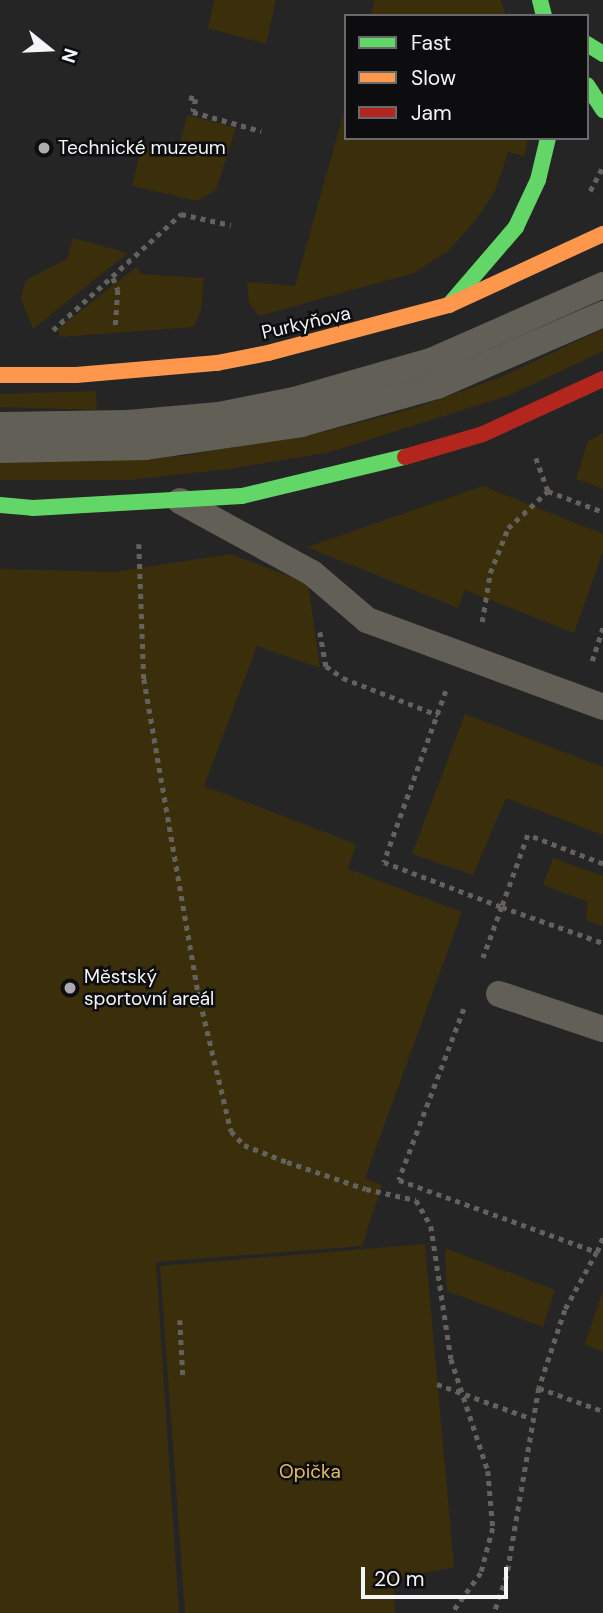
<!DOCTYPE html>
<html>
<head>
<meta charset="utf-8">
<style>
  body { margin:0 }
  #map { position:relative; width:603px; height:1613px; overflow:hidden; background:#252526; font-family:"DM Sans",sans-serif }
  div>[style] { position:absolute }
  .green>* { inset:0; background:#3a2e0b }
  .path>* { height:4.5px; margin-top:-2.25px; transform-origin:0; background:repeating-linear-gradient(90deg,#65625e 0 5px,transparent 0 10px) }
  .lane>* { height:26px; margin:-13px; padding:0 13px; transform-origin:13px; border-radius:13px; background:#625f57 }
  .fast>* { height:16px; margin:-8px; padding:0 8px; transform-origin:8px; border-radius:8px; background:#63d668 }
  .slow>* { height:16px; margin:-8px; padding:0 8px; transform-origin:8px; border-radius:8px; background:#ff974d }
  .jam>* { height:16px; margin:-8px; padding:0 8px; transform-origin:8px; border-radius:8px; background:#b3261e }
  .dots>* { width:19px; height:19px; translate:-50% -50%; box-sizing:border-box; border:4px solid #0d0d0f; border-radius:50% }
  span { translate:-50% -50%; white-space:nowrap; text-align:center; line-height:1.15; -webkit-text-stroke:5px #0d0d0f; paint-order:stroke }
  .poi-label { font-size:19px; color:#f4f5f7 }
  .left { translate:0 -50%; text-align:left }
  .street-label { font-size:19px; color:#f4f5f7 }
  .park-label { font-size:19px; color:#e4be5c }
  .legend { position:absolute; left:344px; top:14px; width:245px; height:126px; box-sizing:border-box; background:#0d0d0f; border:2px solid #696a6c; margin:0; padding:9px 12px; list-style:none; font-size:21px; color:#f4f5f7 }
  .legend li { display:flex; align-items:center; gap:14px; height:35px }
  .legend b { width:35px; border:2px solid #696a6c }
  .north { position:absolute; left:14px; top:14px; width:70px; height:70px; -webkit-text-stroke:5px #0d0d0f; paint-order:stroke; rotate:108deg; font-size:19px; font-weight:700; line-height:28px; text-align:center; color:#f4f5f7 }
  .north::after { content:''; display:block; margin:auto; width:24px; height:32px; background:#f4f5f7; clip-path:polygon(50% 0,100% 100%,50% 72%,0 100%) }
  .scale { position:absolute; left:361px; top:1567px; width:147px; height:32px; box-sizing:border-box; border:4px solid #f4f5f7; border-top:0; padding-left:9px; font-size:21px; line-height:24px; white-space:nowrap; color:#f4f5f7; -webkit-text-stroke:5px #0d0d0f; paint-order:stroke }
</style>
</head>
<body>
<div id="map">
  <div class="green">
    <div style="clip-path:polygon(214px 0,276px 0,266px 44px,208px 28px)"></div>
    <div style="clip-path:polygon(375px 0,501px 0,506px 16px,371px 16px)"></div>
    <div style="clip-path:polygon(346px 105px,346px 138px,527px 138px,525px 156px,508px 152px,495px 191px,475px 221px,448px 251px,414px 273px,259px 316px,249px 303px,247px 282px,295px 286px)"></div>
    <div style="clip-path:polygon(187px 115px,236px 128px,216px 190px,197px 201px,132px 186px,142px 145px,178px 153px)"></div>
    <div style="clip-path:polygon(73px 238px,128px 253px,33px 329px,21px 298px,26px 280px,67px 259px)"></div>
    <div style="clip-path:polygon(136px 267px,141px 274px,204px 278px,201px 310px,194px 327px,59px 337px,58px 329px)"></div>
    <div style="clip-path:polygon(603px 329px,603px 351px,510px 395px,330px 452px,228px 469px,129px 480px,0 480px,0 461px,182px 456px,327px 431px,418px 407px,501px 377px)"></div>
    <div style="clip-path:polygon(96px 391px,97px 410px,0 407px,0 394px)"></div>
    <div style="clip-path:polygon(603px 433px,603px 489px,576px 479px,588px 441px)"></div>
    <div style="clip-path:polygon(483px 486px,603px 534px,603px 552px,574px 633px,465px 590px,458px 608px,307px 547px)"></div>
    <div style="clip-path:polygon(230px 554px,308px 583px,320px 668px,257px 646px,204px 786px,356px 844px,348px 869px,462px 912px,365px 1178px,382px 1185px,362px 1246px,156px 1262px,179px 1613px,0 1613px,0 569px,114px 572px)"></div>
    <div style="clip-path:polygon(465px 714px,603px 767px,603px 835px,506px 798px,473px 875px,412px 854px)"></div>
    <div style="clip-path:polygon(553px 858px,603px 876px,603px 926px,586px 920px,588px 902px,543px 885px)"></div>
    <div style="clip-path:polygon(425px 1244px,454px 1567px,394px 1579px,395px 1613px,185px 1613px,160px 1266px)"></div>
    <div style="clip-path:polygon(445px 1248px,555px 1290px,543px 1327px,447px 1291px)"></div>
    <div style="clip-path:polygon(603px 1290px,603px 1352px,585px 1344px)"></div>
  </div>
  <div class="path">
    <div style="left:189px;top:97px;width:7px;rotate:16deg"></div>
    <div style="left:196px;top:99px;width:13px;rotate:103deg"></div>
    <div style="left:193px;top:112px;width:71px;rotate:15.6deg"></div>
    <div style="left:590px;top:191px;width:27px;rotate:-62deg"></div>
    <div style="left:113px;top:278px;width:13px;rotate:67deg"></div>
    <div style="left:118px;top:290px;width:39px;rotate:94deg"></div>
    <div style="left:53px;top:330px;width:173px;rotate:-42.2deg"></div>
    <div style="left:181px;top:214px;width:51px;rotate:12.4deg"></div>
    <div style="left:536px;top:458px;width:35px;rotate:70deg"></div>
    <div style="left:548px;top:491px;width:59px;rotate:20.9deg"></div>
    <div style="left:139px;top:544px;width:135px;rotate:87.9deg"></div>
    <div style="left:144px;top:679px;width:318px;rotate:80.2deg"></div>
    <div style="left:198px;top:992px;width:143px;rotate:76.6deg"></div>
    <div style="left:231px;top:1131px;width:19px;rotate:47deg"></div>
    <div style="left:244px;top:1145px;width:46px;rotate:21.6deg"></div>
    <div style="left:287px;top:1162px;width:83px;rotate:18.9deg"></div>
    <div style="left:366px;top:1189px;width:51px;rotate:12.4deg"></div>
    <div style="left:416px;top:1200px;width:30px;rotate:60deg"></div>
    <div style="left:431px;top:1226px;width:134px;rotate:81.4deg"></div>
    <div style="left:451px;top:1359px;width:118px;rotate:71.7deg"></div>
    <div style="left:488px;top:1471px;width:57px;rotate:85deg"></div>
    <div style="left:493px;top:1528px;width:47px;rotate:104.9deg"></div>
    <div style="left:481px;top:1573px;width:49px;rotate:125.9deg"></div>
    <div style="left:482px;top:622px;width:50px;rotate:-80.7deg"></div>
    <div style="left:490px;top:573px;width:48px;rotate:-68.2deg"></div>
    <div style="left:508px;top:528px;width:54px;rotate:-42.8deg"></div>
    <div style="left:320px;top:632px;width:35px;rotate:80deg"></div>
    <div style="left:326px;top:666px;width:21px;rotate:35deg"></div>
    <div style="left:343px;top:678px;width:102px;rotate:21.3deg"></div>
    <div style="left:592px;top:661px;width:35px;rotate:-72deg"></div>
    <div style="left:446px;top:691px;width:182px;rotate:109.9deg"></div>
    <div style="left:384px;top:862px;width:126px;rotate:20.9deg"></div>
    <div style="left:502px;top:907px;width:54px;rotate:110.4deg"></div>
    <div style="left:603px;top:864px;width:80px;rotate:-158.9deg"></div>
    <div style="left:528px;top:835px;width:77px;rotate:109.9deg"></div>
    <div style="left:502px;top:907px;width:107px;rotate:19.6deg"></div>
    <div style="left:464px;top:1009px;width:183px;rotate:110.8deg"></div>
    <div style="left:399px;top:1180px;width:211px;rotate:20deg"></div>
    <div style="left:597px;top:1252px;width:66px;rotate:118.9deg"></div>
    <div style="left:565px;top:1310px;width:82px;rotate:108.4deg"></div>
    <div style="left:539px;top:1388px;width:191px;rotate:99.7deg"></div>
    <div style="left:507px;top:1576px;width:39px;rotate:109deg"></div>
    <div style="left:597px;top:1252px;width:17px;rotate:-69deg"></div>
    <div style="left:180px;top:1320px;width:57px;rotate:87deg"></div>
    <div style="left:437px;top:1384px;width:99px;rotate:20.1deg"></div>
    <div style="left:539px;top:1388px;width:68px;rotate:19.8deg"></div>
  </div>
  <div class="lane">
    <div style="left:0;top:425px;width:128px;rotate:-0.9deg"></div>
    <div style="left:128px;top:423px;width:91px;rotate:-5deg"></div>
    <div style="left:219px;top:415px;width:76px;rotate:-11.3deg"></div>
    <div style="left:294px;top:400px;width:142px;rotate:-15.9deg"></div>
    <div style="left:431px;top:361px;width:188px;rotate:-23.8deg"></div>
    <div style="left:0;top:450px;width:146px;rotate:-1.2deg"></div>
    <div style="left:146px;top:447px;width:157px;rotate:-8.4deg"></div>
    <div style="left:301px;top:424px;width:141px;rotate:-15.6deg"></div>
    <div style="left:437px;top:386px;width:181px;rotate:-23.4deg"></div>
    <div style="left:180px;top:501px;width:150px;rotate:28.6deg"></div>
    <div style="left:312px;top:573px;width:72px;rotate:40.5deg"></div>
    <div style="left:367px;top:620px;width:252px;rotate:20.2deg"></div>
    <div style="left:499px;top:994px;width:110px;rotate:18.6deg"></div>
  </div>
  <div class="fast">
    <div style="left:540px;top:0;width:16px;rotate:76deg"></div>
    <div style="left:587px;top:44px;width:19px;rotate:32deg"></div>
    <div style="left:587px;top:85px;width:30px;rotate:57deg"></div>
    <div style="left:449px;top:305px;width:103px;rotate:-49.3deg"></div>
    <div style="left:516px;top:227px;width:52px;rotate:-64.9deg"></div>
    <div style="left:538px;top:180px;width:43px;rotate:-76.6deg"></div>
    <div style="left:0;top:505px;width:33px;rotate:5deg"></div>
    <div style="left:33px;top:508px;width:209px;rotate:-3.3deg"></div>
    <div style="left:242px;top:496px;width:168px;rotate:-13.5deg"></div>
  </div>
  <div class="slow">
    <div style="left:0;top:375px;width:76px"></div>
    <div style="left:76px;top:375px;width:142px;rotate:-4.9deg"></div>
    <div style="left:217px;top:363px;width:52px;rotate:-11.1deg"></div>
    <div style="left:268px;top:353px;width:187px;rotate:-14.9deg"></div>
    <div style="left:449px;top:305px;width:170px;rotate:-24.8deg"></div>
  </div>
  <div class="jam">
    <div style="left:405px;top:457px;width:81px;rotate:-16.4deg"></div>
    <div style="left:483px;top:434px;width:132px;rotate:-24.6deg"></div>
  </div>
  <div class="dots">
    <div style="left:44px;top:148px;background:#acacae"></div>
    <div style="left:70px;top:988px;background:#acacae"></div>
  </div>
  <div class="poi-label">
    <span class="left" style="left:58px;top:148px">Technické muzeum</span>
    <span class="left" style="left:84px;top:988px">Městský<br>sportovní areál</span>
  </div>
  <div class="street-label">
    <span style="left:306px;top:323px;rotate:-13deg">Purkyňova</span>
  </div>
  <div class="park-label">
    <span style="left:310px;top:1472px">Opička</span>
  </div>
  <ul class="legend">
  <li><b style="height:9px;background:#63d668"></b>Fast</li>
  <li><b style="height:9px;background:#ff974d"></b>Slow</li>
  <li><b style="height:9px;background:#b3261e"></b>Jam</li>
  </ul>
  <div class="north">N</div>
  <div class="scale">20 m</div>
</div>
</body>
</html>
